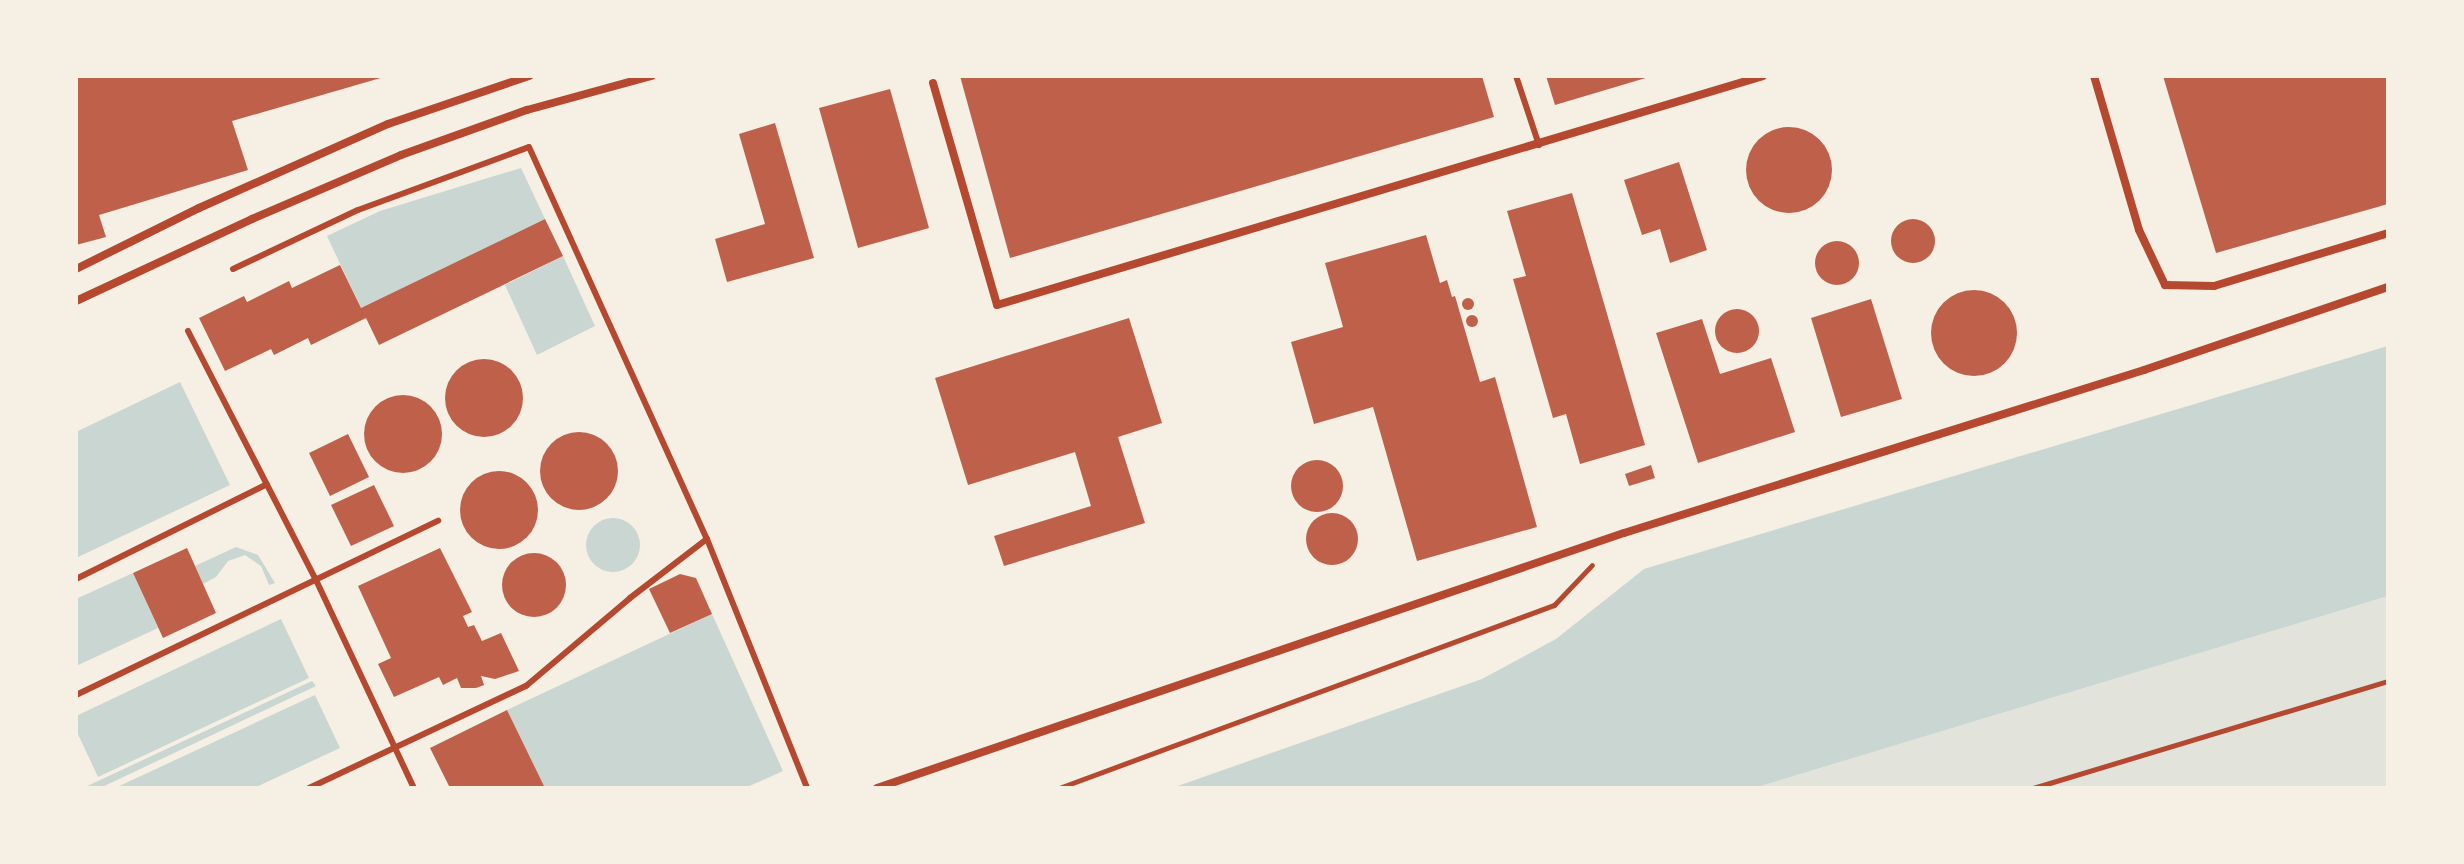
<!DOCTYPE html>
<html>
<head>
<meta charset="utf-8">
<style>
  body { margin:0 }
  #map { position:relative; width:2464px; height:864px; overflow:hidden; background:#f6efe4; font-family:Poppins,sans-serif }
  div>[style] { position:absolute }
  .green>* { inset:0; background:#e2e4dc }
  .water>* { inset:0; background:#c9d6d2 }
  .round { border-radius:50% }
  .building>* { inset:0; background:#bf614a }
  .path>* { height:5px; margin:-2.5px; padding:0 2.5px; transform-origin:2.5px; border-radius:2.5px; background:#b5482f }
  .service>* { height:6px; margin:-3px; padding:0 3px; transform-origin:3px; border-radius:3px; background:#b5482f }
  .minor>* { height:8px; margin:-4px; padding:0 4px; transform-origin:4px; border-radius:4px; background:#b5482f }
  span { translate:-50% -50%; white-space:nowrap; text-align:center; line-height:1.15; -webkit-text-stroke:8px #f6efe4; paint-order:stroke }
  .frame { position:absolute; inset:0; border:78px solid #f6efe4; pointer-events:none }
</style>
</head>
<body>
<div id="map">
  <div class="green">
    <div style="clip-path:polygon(2388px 596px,2388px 788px,1754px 788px)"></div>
  </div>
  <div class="water">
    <div style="clip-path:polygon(521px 168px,545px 219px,361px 308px,327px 236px,380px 211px)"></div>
    <div style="clip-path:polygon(563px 256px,595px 326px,537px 355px,505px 285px)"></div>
    <div style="clip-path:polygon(2388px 346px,2388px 596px,1754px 788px,1172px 788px,1482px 679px,1556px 639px,1644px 569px)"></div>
    <div style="clip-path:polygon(180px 382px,230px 485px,76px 558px,76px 432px)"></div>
    <div class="round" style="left:586px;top:518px;width:54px;height:54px"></div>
    <div style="clip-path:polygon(236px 547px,258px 555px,275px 583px,269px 585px,261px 566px,245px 555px,228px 561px,216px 577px,203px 584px,195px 566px)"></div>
    <div style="clip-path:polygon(133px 573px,158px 628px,76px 666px,76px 599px)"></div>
    <div style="clip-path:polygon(712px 614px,783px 771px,745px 788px,545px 788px,507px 710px)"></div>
    <div style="clip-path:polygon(281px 619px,309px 678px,98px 777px,76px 730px,76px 716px)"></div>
    <div style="clip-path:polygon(312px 681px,316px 686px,100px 788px,83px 788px)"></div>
    <div style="clip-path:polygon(315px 695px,340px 748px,254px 788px,115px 788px)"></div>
  </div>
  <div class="building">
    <div style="clip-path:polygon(76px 76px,384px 76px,384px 77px,232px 121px,248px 170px,99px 215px,106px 237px,76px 245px)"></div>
    <div style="clip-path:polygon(960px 76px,1482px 76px,1494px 117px,1010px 258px)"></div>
    <div style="clip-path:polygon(1546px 76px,1649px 76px,1649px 77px,1555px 105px)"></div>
    <div style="clip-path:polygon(2163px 76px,2388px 76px,2388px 204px,2216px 253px)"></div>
    <div style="clip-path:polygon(890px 89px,929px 228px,858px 248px,819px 108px)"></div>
    <div style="clip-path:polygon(775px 123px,814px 258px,727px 282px,715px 239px,765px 224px,739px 134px)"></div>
    <div class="round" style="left:1746px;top:127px;width:86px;height:86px"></div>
    <div style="clip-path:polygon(1679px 162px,1707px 250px,1670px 263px,1660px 229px,1642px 235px,1624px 180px)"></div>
    <div style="clip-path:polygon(1572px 193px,1645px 445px,1580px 464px,1566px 414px,1553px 418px,1513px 279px,1526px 276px,1507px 211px)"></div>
    <div style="clip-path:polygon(545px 219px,563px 256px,379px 345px,366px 318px,311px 345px,308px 338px,274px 355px,271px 349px,225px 371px,199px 318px,244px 296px,247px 302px,289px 281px,292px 288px,340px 265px,361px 308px)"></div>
    <div class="round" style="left:1891px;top:219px;width:44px;height:44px"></div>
    <div style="clip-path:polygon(1426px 235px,1440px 283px,1447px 280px,1452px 297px,1455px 296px,1480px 382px,1495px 377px,1537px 527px,1417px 561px,1373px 407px,1314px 424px,1291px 342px,1343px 327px,1325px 263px)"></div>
    <div class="round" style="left:1815px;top:241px;width:44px;height:44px"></div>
    <div class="round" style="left:1931px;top:290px;width:86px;height:86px"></div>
    <div class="round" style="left:1462px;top:298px;width:12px;height:12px"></div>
    <div style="clip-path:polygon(1871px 299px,1902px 399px,1841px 417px,1811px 318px)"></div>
    <div class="round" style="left:1715px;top:309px;width:44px;height:44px"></div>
    <div class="round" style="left:1466px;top:315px;width:12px;height:12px"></div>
    <div style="clip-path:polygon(1129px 318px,1162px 423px,1118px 437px,1145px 523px,1004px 566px,994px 536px,1091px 506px,1075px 452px,968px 485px,935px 378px)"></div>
    <div style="clip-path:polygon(1702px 319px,1720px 374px,1771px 358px,1795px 432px,1698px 463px,1656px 333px)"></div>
    <div class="round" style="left:445px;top:359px;width:78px;height:78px"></div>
    <div class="round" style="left:364px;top:395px;width:78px;height:78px"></div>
    <div class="round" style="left:540px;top:432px;width:78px;height:78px"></div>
    <div style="clip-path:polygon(348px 434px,369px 477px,330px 496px,309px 453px)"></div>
    <div class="round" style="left:1291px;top:460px;width:52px;height:52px"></div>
    <div style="clip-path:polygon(1651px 465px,1655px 478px,1629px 486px,1625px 474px)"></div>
    <div class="round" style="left:460px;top:471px;width:78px;height:78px"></div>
    <div style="clip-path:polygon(374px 485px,394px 526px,351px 546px,331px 505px)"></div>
    <div class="round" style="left:1306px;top:513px;width:52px;height:52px"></div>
    <div style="clip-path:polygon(187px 548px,216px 613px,163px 638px,133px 573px)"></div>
    <div style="clip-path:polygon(440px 548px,472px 612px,463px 616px,468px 627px,474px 625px,482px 641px,501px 633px,519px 671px,495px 679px,481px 676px,484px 685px,476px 688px,461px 688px,457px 678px,443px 685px,439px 677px,394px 697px,378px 664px,391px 658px,358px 586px)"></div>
    <div class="round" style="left:502px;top:553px;width:64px;height:64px"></div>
    <div style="clip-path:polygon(680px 574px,696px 578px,712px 614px,670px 633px,649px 589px)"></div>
    <div style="clip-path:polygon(507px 710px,545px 788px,450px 788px,430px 748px)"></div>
  </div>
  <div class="path">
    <div style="left:1059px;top:788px;width:528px;rotate:-20.29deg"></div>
    <div style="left:1554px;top:605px;width:55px;rotate:-46.5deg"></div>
    <div style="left:2033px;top:788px;width:371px;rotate:-16.8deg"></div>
  </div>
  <div class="service">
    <div style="left:1516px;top:76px;width:73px;rotate:71.6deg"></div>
    <div style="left:233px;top:269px;width:138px;rotate:-25.3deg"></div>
    <div style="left:358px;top:210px;width:182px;rotate:-20.2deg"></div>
    <div style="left:529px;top:147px;width:431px;rotate:65.6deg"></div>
    <div style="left:707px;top:539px;width:268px;rotate:68.1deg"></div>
    <div style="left:188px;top:331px;width:280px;rotate:62.8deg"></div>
    <div style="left:316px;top:580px;width:230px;rotate:64.8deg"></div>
    <div style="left:76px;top:579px;width:213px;rotate:-26.4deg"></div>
    <div style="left:76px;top:695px;width:402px;rotate:-25.7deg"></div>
    <div style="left:309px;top:788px;width:240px;rotate:-25.2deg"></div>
    <div style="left:526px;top:686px;width:136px;rotate:-40.2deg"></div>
    <div style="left:630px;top:598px;width:97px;rotate:-37.5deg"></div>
  </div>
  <div class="minor">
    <div style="left:2094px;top:76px;width:160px;rotate:73.7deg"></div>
    <div style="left:2139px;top:230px;width:61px;rotate:64.7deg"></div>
    <div style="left:2165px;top:285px;width:49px;rotate:1.2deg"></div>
    <div style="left:2214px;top:286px;width:182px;rotate:-16.9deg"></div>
    <div style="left:933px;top:83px;width:231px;rotate:73.9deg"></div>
    <div style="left:997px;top:305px;width:799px;rotate:-16.64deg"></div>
    <div style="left:76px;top:269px;width:137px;rotate:-26.4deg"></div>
    <div style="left:199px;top:208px;width:207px;rotate:-24deg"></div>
    <div style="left:388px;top:124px;width:149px;rotate:-18.8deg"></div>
    <div style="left:76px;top:301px;width:194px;rotate:-25deg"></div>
    <div style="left:252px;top:219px;width:162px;rotate:-23.2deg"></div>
    <div style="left:401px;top:155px;width:134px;rotate:-19.7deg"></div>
    <div style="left:527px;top:110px;width:129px;rotate:-15.3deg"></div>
    <div style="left:877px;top:788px;width:789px;rotate:-18.85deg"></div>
    <div style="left:1624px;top:533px;width:545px;rotate:-17.4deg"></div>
    <div style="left:2144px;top:370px;width:258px;rotate:-18.8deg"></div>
  </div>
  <div class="frame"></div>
</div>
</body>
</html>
